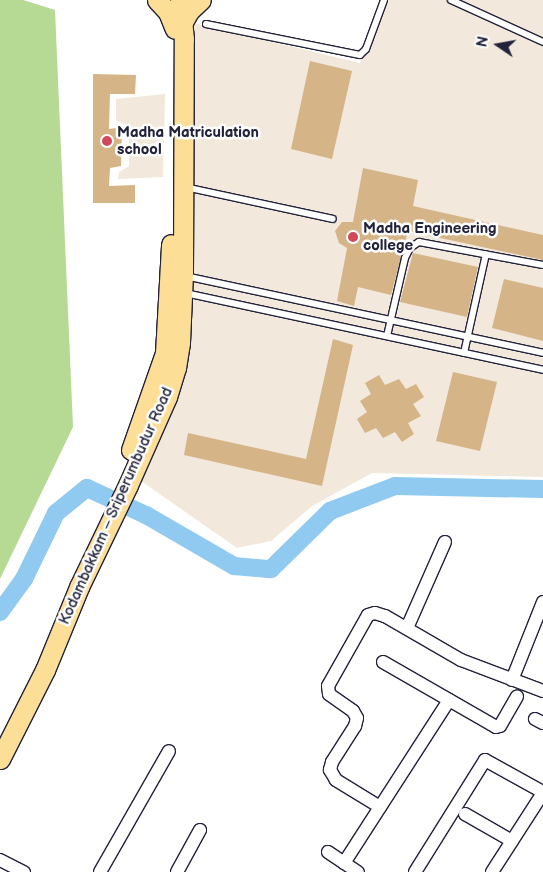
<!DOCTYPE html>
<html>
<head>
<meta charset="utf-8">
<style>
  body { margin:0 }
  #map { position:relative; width:543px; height:872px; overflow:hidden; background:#fff; font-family:"Balsamiq Sans",sans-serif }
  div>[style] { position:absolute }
  .built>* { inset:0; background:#f2e8db }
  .green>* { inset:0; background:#b6d993 }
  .river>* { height:18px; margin:-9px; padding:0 9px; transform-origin:9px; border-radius:9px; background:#91caf0 }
  .building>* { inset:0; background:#d5b488 }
  .roads { filter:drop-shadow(1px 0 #22223b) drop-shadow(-1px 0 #22223b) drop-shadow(0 1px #22223b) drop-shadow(0 -1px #22223b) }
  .service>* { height:6px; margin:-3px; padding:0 3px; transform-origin:3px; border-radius:3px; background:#fff }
  .minor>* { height:12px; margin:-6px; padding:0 6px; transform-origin:6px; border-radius:6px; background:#fff }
  .primary>* { height:19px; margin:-9.5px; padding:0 9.5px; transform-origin:9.5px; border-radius:9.5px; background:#fcde96 }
  .dots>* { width:14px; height:14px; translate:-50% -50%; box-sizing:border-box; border:2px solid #fff; border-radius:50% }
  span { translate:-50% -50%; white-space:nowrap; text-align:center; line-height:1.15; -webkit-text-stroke:5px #fff; paint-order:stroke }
  .poi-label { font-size:15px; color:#22223b; font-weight:700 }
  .left { translate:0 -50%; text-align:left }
  .street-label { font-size:15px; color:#22223b }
  .north { position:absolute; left:473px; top:20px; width:50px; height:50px; -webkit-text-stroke:4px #fff; paint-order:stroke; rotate:282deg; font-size:14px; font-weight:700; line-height:20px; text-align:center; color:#22223b }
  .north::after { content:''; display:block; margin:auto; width:18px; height:22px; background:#22223b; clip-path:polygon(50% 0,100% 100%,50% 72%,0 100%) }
</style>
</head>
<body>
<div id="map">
  <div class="built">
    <div style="clip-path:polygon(389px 0,543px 0,543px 477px,372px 473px,312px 506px,271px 541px,237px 548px,141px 481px,188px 357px,194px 23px,360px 63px)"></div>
    <div style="clip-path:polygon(165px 94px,163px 177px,118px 179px,119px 172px,129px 166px,129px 127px,116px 120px,116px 99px)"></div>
  </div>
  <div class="green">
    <div style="clip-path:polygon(0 0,23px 0,55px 10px,73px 427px,0 579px)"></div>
  </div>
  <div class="river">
    <div style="left:0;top:612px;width:41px;rotate:-54deg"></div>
    <div style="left:24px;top:579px;width:73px;rotate:-64.1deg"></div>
    <div style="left:56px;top:513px;width:40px;rotate:-39deg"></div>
    <div style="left:87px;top:488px;width:65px;rotate:24.6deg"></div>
    <div style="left:146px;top:515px;width:102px;rotate:30.1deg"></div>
    <div style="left:234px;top:566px;width:37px;rotate:5deg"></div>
    <div style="left:271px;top:569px;width:83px;rotate:-44.5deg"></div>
    <div style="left:330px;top:511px;width:70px;rotate:-21deg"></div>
    <div style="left:395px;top:486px;width:148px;rotate:1.2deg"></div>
  </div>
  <div class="building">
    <div style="clip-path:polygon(310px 61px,352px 71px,332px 159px,291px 149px)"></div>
    <div style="clip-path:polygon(93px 74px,136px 75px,135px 94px,110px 94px,109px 129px,122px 127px,121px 166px,110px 168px,109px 186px,135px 185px,135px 203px,93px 203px)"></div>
    <div style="clip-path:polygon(363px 168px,418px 180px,413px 206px,543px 235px,543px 260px,408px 231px,391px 295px,358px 287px,354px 306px,337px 301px,347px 248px,339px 243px,335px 231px,342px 222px,353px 222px)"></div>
    <div style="clip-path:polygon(413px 253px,478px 267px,467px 317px,400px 302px)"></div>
    <div style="clip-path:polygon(504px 279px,543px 288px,543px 341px,492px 328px)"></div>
    <div style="clip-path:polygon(333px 339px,353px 345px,322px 486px,184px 455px,188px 433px,306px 459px)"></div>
    <div style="clip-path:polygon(453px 372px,497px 382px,480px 451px,436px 441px)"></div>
    <div style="clip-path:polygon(379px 375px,385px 385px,399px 379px,406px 389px,416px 384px,424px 397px,413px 404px,421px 416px,408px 423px,414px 434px,402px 442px,395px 432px,383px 438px,376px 428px,365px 433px,357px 419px,367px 412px,360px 401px,371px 394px,365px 383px)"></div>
  </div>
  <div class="roads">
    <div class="service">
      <div style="left:451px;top:0;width:101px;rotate:24.5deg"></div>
      <div style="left:206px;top:24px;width:157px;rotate:11.4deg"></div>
      <div style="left:360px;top:55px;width:8px;rotate:-45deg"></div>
      <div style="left:366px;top:49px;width:52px;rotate:-69.8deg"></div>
      <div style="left:185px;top:187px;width:151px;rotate:12.2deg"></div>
      <div style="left:185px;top:276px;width:366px;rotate:12.1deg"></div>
      <div style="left:185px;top:293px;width:366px;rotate:12.1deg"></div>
      <div style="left:387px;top:336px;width:80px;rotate:-77deg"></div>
      <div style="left:405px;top:258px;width:11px;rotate:-63deg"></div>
      <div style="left:410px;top:248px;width:11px;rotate:-34deg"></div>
      <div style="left:419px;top:242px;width:126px;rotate:10.5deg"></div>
      <div style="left:464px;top:353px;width:101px;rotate:-77.5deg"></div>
    </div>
    <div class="minor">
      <div style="left:407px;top:628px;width:94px;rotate:-66.2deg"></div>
      <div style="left:383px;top:662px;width:130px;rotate:29.9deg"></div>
      <div style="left:496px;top:727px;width:4px;rotate:-14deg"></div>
      <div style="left:500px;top:726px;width:34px;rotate:-60deg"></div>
      <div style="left:512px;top:680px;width:84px;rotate:-68.3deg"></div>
      <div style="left:535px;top:719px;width:9px;rotate:27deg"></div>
      <div style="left:380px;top:807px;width:52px;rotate:-148.5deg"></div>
      <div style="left:336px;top:780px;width:12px;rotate:-121deg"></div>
      <div style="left:330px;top:770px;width:8px;rotate:-76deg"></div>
      <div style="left:332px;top:762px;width:43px;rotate:-57.4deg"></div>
      <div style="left:355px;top:726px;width:8px;rotate:-76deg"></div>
      <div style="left:357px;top:718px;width:8px;rotate:-120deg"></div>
      <div style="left:353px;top:711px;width:29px;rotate:-145deg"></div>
      <div style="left:329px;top:694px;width:8px;rotate:-97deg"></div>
      <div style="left:328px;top:686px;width:81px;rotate:-60.6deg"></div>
      <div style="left:368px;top:615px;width:7px;rotate:-16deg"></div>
      <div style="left:375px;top:613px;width:10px;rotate:17deg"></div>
      <div style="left:385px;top:616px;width:88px;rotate:30.1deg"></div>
      <div style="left:461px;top:660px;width:88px;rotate:20.7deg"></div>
      <div style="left:465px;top:814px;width:54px;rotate:29.9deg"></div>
      <div style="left:328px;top:852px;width:36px;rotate:34deg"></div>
      <div style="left:0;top:860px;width:27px;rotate:27deg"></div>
      <div style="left:344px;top:863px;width:194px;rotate:-57.2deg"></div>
      <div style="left:100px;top:872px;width:139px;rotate:-60.3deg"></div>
      <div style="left:177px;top:872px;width:48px;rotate:-61.3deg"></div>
      <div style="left:415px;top:872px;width:132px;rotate:-58deg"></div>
      <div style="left:485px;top:760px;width:66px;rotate:28.9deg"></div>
      <div style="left:492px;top:872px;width:94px;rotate:-57.2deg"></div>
    </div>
    <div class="primary">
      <div style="left:157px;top:0;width:16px;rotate:47deg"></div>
      <div style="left:168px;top:12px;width:18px;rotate:68deg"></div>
      <div style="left:183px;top:22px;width:13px;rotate:-61deg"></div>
      <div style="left:189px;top:11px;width:16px;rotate:-43deg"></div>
      <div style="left:131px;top:450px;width:103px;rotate:-70.7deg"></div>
      <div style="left:165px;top:353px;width:109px;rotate:-86.8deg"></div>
      <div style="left:0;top:759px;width:100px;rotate:-63.2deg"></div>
      <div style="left:45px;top:670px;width:90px;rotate:-67.7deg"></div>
      <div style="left:79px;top:587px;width:113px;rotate:-64.3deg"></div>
      <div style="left:128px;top:485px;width:96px;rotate:-66.1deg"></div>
      <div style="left:167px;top:397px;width:30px;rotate:-73deg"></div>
      <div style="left:176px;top:368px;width:26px;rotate:-81deg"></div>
      <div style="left:180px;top:342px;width:69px;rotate:-87.5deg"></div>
      <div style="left:183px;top:273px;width:234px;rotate:-89.8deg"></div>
      <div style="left:184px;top:39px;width:39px;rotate:-96deg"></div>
    </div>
  </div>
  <div class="dots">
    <div style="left:107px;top:141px;background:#d1495b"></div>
    <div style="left:353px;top:237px;background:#d1495b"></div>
  </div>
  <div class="poi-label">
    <span class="left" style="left:117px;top:141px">Madha Matriculation<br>school</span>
    <span class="left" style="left:363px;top:237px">Madha Engineering<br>college</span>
  </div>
  <div class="street-label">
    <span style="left:116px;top:506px;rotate:-66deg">Kodambakkam – Sriperumbudur Road</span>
  </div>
  <div class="north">N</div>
</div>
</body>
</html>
